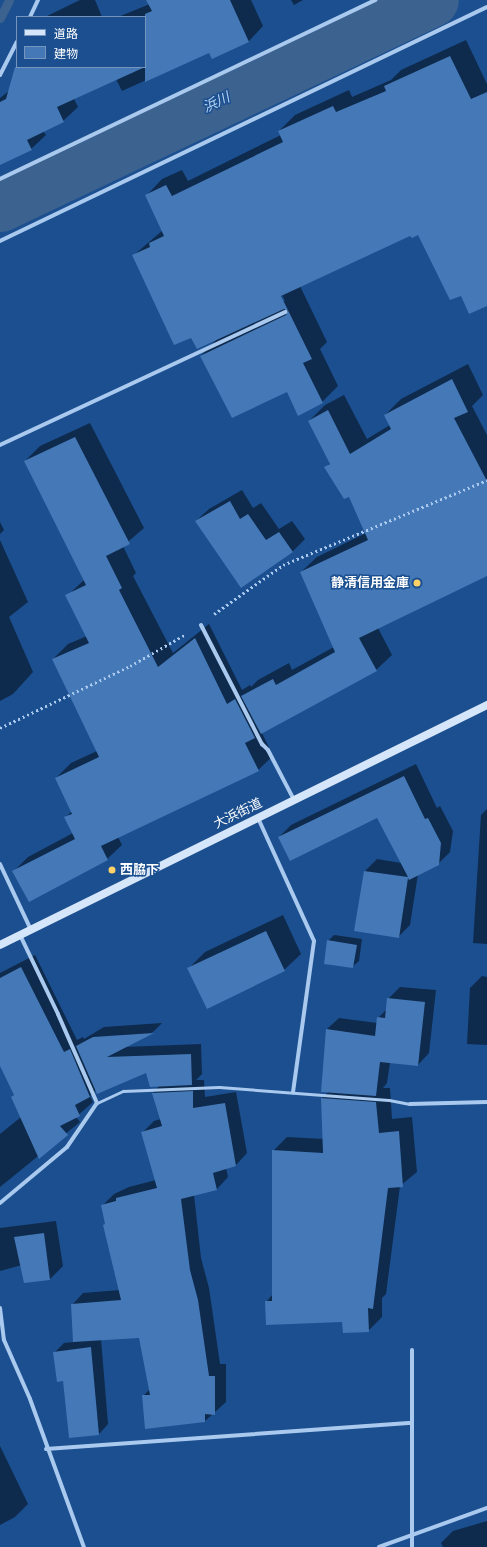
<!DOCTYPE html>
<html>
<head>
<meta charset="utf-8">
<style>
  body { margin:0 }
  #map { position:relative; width:487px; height:1547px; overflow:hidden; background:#1b4f8f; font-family:Helvetica,"Noto Sans JP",sans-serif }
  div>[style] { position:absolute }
  .shadow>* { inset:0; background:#0007 }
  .stream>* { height:9px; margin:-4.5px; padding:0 4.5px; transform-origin:4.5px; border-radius:4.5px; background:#3c6290 }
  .river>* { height:53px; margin:-26.5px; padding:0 26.5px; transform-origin:26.5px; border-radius:26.5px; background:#3c6290 }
  .building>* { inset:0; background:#4478b7 }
  .path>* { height:2.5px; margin-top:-1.25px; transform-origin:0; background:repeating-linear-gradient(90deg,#a9c9ee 0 2px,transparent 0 5px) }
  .lane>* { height:3px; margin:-1.5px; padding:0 1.5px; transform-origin:1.5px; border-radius:1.5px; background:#a9c9ee }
  .street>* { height:4px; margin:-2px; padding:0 2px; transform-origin:2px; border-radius:2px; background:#a9c9ee }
  .secondary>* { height:8px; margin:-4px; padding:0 4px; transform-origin:4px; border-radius:4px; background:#d6e6fa }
  .dots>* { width:11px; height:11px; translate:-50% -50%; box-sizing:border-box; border:2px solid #1b4f8f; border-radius:50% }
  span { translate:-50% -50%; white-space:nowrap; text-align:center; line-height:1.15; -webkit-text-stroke:3px #1b4f8f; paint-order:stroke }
  .poi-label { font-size:13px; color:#fff; font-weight:700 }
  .right { translate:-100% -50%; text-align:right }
  .left { translate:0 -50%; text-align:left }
  .street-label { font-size:13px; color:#fff }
  .water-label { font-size:14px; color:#b5d3f5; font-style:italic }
  .legend { position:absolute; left:16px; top:16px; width:130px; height:52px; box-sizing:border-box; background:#1b4f8f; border:1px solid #7695bc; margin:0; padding:5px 7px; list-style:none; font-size:12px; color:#fff }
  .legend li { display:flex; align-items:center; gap:8px; height:20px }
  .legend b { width:20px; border:1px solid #7695bc }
</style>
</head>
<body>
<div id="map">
  <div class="shadow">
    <div style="clip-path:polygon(80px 0,95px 0,102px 17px,45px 17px)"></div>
    <div style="clip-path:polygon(148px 0,251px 0,263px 26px,249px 41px,213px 58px,210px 51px,122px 91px,116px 79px,74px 99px,78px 107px,63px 121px,43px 131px,46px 135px,31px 149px,0 164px,0 98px,9px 91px,16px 66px,145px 67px,145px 17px,118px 17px,150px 4px)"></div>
    <div style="clip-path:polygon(291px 0,303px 0,294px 5px)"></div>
    <div style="clip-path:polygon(evenodd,466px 40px,487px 84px,487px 305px,461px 294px,418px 234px,411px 235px,300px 286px,327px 342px,320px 349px,338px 386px,322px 402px,201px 356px,218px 338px,191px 336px,134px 255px,163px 230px,147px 195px,162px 179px,182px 170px,188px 181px,281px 135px,279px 131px,295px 115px,349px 90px,352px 97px,391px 80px,401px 70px,466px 40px,280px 291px,285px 301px,283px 301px,280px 291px)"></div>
    <div style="clip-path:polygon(468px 364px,483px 395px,472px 406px,487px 435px,487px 575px,378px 628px,392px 655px,376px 670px,262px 733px,273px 756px,258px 770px,118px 837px,122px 845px,107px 859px,13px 872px,28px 857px,73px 833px,66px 817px,72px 811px,56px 778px,71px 763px,97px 751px,53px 659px,68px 644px,87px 636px,67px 596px,84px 580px,25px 461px,40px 446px,90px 423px,144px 528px,123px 546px,136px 573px,133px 576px,173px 653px,209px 624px,242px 690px,250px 685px,251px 687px,258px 680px,289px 663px,292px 670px,334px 647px,301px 572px,317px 557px,366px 533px,350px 495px,326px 467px,330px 463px,309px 421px,325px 405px,344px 395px,367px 439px,390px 425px,385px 415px,401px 399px)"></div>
    <div style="clip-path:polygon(242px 490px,253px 508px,261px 503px,279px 529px,292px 521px,305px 539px,292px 552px,196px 521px,209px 509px)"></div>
    <div style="clip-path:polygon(0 522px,4px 530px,0 534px)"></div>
    <div style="clip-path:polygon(0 540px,28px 602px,9px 617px,33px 672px,13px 694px,0 701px)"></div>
    <div style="clip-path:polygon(416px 764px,437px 808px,440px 806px,453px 831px,450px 852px,438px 864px,418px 874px,410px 925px,398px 937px,365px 871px,377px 859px,401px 863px,377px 817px,279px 837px,291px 825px)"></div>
    <div style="clip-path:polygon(487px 809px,487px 944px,473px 943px,481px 815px)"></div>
    <div style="clip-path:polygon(283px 915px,301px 954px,284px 970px,188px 969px,205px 952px)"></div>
    <div style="clip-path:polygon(334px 935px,362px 939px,359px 961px,352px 967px,328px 941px)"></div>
    <div style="clip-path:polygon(35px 955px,77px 1040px,83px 1037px,84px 1039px,104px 1027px,162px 1023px,153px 1032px,124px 1047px,201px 1044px,202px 1074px,196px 1080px,204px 1080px,205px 1097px,236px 1092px,247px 1153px,236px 1165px,226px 1168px,228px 1177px,217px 1189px,194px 1195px,201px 1258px,209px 1288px,220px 1364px,226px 1364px,226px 1402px,205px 1421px,143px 1396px,150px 1389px,140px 1337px,101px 1339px,108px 1424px,99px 1434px,64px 1380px,54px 1353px,64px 1343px,74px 1342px,72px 1305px,83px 1293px,120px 1290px,102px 1206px,114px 1194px,129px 1187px,156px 1180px,142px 1133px,154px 1121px,161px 1119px,153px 1093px,160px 1085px,146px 1071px,96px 1090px,90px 1096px,93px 1102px,76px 1117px,80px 1122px,0 1187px,0 1134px,21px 1117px,12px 1097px,15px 1094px,0 1064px,0 973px)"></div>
    <div style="clip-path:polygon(482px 976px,487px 977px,487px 1045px,467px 1044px,470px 988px)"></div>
    <div style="clip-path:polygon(400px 987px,436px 990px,429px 1053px,418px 1065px,390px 1062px,387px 1083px,383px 1088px,390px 1088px,392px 1119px,412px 1117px,417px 1172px,400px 1186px,386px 1294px,382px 1298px,382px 1317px,368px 1331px,343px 1320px,266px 1302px,273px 1294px,273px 1151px,287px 1137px,324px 1139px,322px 1098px,329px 1091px,327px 1029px,339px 1018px,377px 1023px,378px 1018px,387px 1009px,388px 999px)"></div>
    <div style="clip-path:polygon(56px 1221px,63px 1266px,50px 1279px,22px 1265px,0 1271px,0 1228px)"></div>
    <div style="clip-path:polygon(0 1446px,28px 1504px,15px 1517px,0 1525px)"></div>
    <div style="clip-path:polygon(487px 1521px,487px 1547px,443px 1547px,441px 1543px,453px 1531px)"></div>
  </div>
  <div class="stream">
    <div style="left:0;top:18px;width:20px;rotate:-63deg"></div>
  </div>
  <div class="river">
    <div style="left:0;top:205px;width:478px;rotate:-25.4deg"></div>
  </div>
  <div class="building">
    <div style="clip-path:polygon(146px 0,230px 0,249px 42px,212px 59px,209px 53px,145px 82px,145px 67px,57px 107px,64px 122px,27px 140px,32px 150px,0 165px,0 102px,6px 99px,15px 67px,145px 67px,145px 14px,152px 11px)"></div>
    <div style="clip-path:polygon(450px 56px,471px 99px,487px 92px,487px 306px,469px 314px,461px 296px,450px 300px,418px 235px,412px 238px,410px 236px,281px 296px,312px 359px,303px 363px,323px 403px,298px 416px,287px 392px,232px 418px,200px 356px,286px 315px,288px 311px,284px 309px,197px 349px,191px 338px,174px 345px,132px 255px,150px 247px,149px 243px,164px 236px,145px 195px,166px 185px,172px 196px,283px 142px,278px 131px,333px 106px,336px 112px,386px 91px,384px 86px)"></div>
    <div style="clip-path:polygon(452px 379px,468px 412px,454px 418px,487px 481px,487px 576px,359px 638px,377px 671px,261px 734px,241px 696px,273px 679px,276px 685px,335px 652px,300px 572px,368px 540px,349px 497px,344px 499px,324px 467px,330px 464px,308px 421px,328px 410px,350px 454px,391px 429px,384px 415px)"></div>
    <div style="clip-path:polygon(75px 437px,130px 544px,106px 556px,122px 588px,119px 590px,158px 667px,195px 638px,227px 704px,235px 699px,255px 738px,245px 743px,259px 771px,101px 846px,108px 860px,29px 902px,12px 871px,75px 839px,64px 817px,72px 814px,55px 778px,99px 757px,52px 659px,89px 643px,65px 595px,86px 585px,24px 461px)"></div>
    <div style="clip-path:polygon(230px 501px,240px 519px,248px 514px,266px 540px,279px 532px,293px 552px,241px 588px,195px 521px)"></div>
    <div style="clip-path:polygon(404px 776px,425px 819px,428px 818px,441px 843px,439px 865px,409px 880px,408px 878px,399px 938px,354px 931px,364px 871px,408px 877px,377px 818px,290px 861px,278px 837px)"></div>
    <div style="clip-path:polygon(266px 931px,285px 971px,207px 1009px,187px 968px)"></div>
    <div style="clip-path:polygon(327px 940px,357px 945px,353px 968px,324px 964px)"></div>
    <div style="clip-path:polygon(21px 967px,64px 1052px,70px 1049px,90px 1097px,75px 1105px,80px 1116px,60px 1126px,68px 1135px,39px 1159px,11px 1097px,14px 1095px,0 1066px,0 978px)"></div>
    <div style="clip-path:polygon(387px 998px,425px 1002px,418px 1066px,380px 1062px,376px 1096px,321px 1092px,326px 1029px,375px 1036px,377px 1017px,385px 1018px)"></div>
    <div style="clip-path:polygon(154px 1033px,107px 1057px,191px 1054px,192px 1085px,150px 1087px,146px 1073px,97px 1094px,76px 1046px,93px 1037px)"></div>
    <div style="clip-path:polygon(193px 1091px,193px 1108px,225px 1103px,236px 1166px,213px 1173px,217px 1190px,181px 1199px,190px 1270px,198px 1300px,209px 1376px,215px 1376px,215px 1415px,205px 1414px,205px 1422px,145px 1429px,142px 1395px,150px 1395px,139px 1338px,73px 1342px,71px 1304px,121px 1300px,103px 1225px,105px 1224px,101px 1205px,116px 1201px,116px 1198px,157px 1188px,141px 1132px,162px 1126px,152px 1093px)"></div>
    <div style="clip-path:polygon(321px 1098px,376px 1102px,379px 1133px,399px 1131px,403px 1187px,388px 1188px,373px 1309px,368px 1308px,369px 1332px,343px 1333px,342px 1322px,266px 1325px,265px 1301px,272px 1301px,272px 1150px,323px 1153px)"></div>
    <div style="clip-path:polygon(44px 1233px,50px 1280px,24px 1283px,14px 1237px)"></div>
    <div style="clip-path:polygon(91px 1347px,99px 1435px,69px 1438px,63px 1381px,57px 1382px,53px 1352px)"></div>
  </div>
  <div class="path">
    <div style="left:214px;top:614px;width:85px;rotate:-35.4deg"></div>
    <div style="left:283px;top:565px;width:221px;rotate:-22.6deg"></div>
    <div style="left:0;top:728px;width:144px;rotate:-25.5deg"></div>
    <div style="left:130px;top:666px;width:64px;rotate:-29.7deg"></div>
  </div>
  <div class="lane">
    <div style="left:97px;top:1103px;width:29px;rotate:-25deg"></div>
    <div style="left:123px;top:1091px;width:96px;rotate:-2.4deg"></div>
    <div style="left:219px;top:1087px;width:170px;rotate:4.4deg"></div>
    <div style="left:389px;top:1100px;width:21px;rotate:11deg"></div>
  </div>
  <div class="street">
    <div style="left:30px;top:17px;width:19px;rotate:-65deg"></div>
    <div style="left:0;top:75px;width:37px;rotate:-63deg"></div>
    <div style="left:0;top:179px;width:416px;rotate:-25.5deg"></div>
    <div style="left:0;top:241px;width:540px;rotate:-25.66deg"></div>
    <div style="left:0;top:445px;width:315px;rotate:-25deg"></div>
    <div style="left:201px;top:625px;width:134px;rotate:62.9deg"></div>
    <div style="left:262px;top:744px;width:8px;rotate:45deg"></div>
    <div style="left:268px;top:750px;width:56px;rotate:62.5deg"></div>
    <div style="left:258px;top:818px;width:135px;rotate:65.5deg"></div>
    <div style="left:314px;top:941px;width:153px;rotate:97.9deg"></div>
    <div style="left:0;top:864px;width:73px;rotate:64.8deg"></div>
    <div style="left:410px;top:1104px;width:77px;rotate:-1.5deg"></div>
    <div style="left:0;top:1203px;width:87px;rotate:-39.9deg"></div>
    <div style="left:67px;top:1147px;width:53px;rotate:-55.7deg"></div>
    <div style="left:97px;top:1103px;width:97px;rotate:-113.7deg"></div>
    <div style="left:58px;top:1014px;width:88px;rotate:-115.7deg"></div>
    <div style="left:0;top:1308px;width:32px;rotate:83deg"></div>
    <div style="left:4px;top:1340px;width:64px;rotate:66.2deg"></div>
    <div style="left:30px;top:1399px;width:158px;rotate:70deg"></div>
    <div style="left:46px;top:1449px;width:367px;rotate:-4.1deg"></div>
    <div style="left:379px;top:1547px;width:115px;rotate:-19.9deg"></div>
    <div style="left:412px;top:1547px;width:197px;rotate:-90deg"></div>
  </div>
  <div class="secondary">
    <div style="left:0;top:945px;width:543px;rotate:-26.23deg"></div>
  </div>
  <div class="dots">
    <div style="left:417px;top:583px;background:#ffd166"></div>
    <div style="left:112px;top:870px;background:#ffd166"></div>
  </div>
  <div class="poi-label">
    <span class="right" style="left:409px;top:583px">静清信用金庫</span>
    <span class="left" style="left:120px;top:870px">西脇下</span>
  </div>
  <div class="street-label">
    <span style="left:238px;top:814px;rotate:-26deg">大浜街道</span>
  </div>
  <div class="water-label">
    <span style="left:216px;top:102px;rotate:-25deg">浜川</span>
  </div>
  <ul class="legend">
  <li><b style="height:5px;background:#d6e6fa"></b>道路</li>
  <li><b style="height:11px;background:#4478b7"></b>建物</li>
  </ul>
</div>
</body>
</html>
